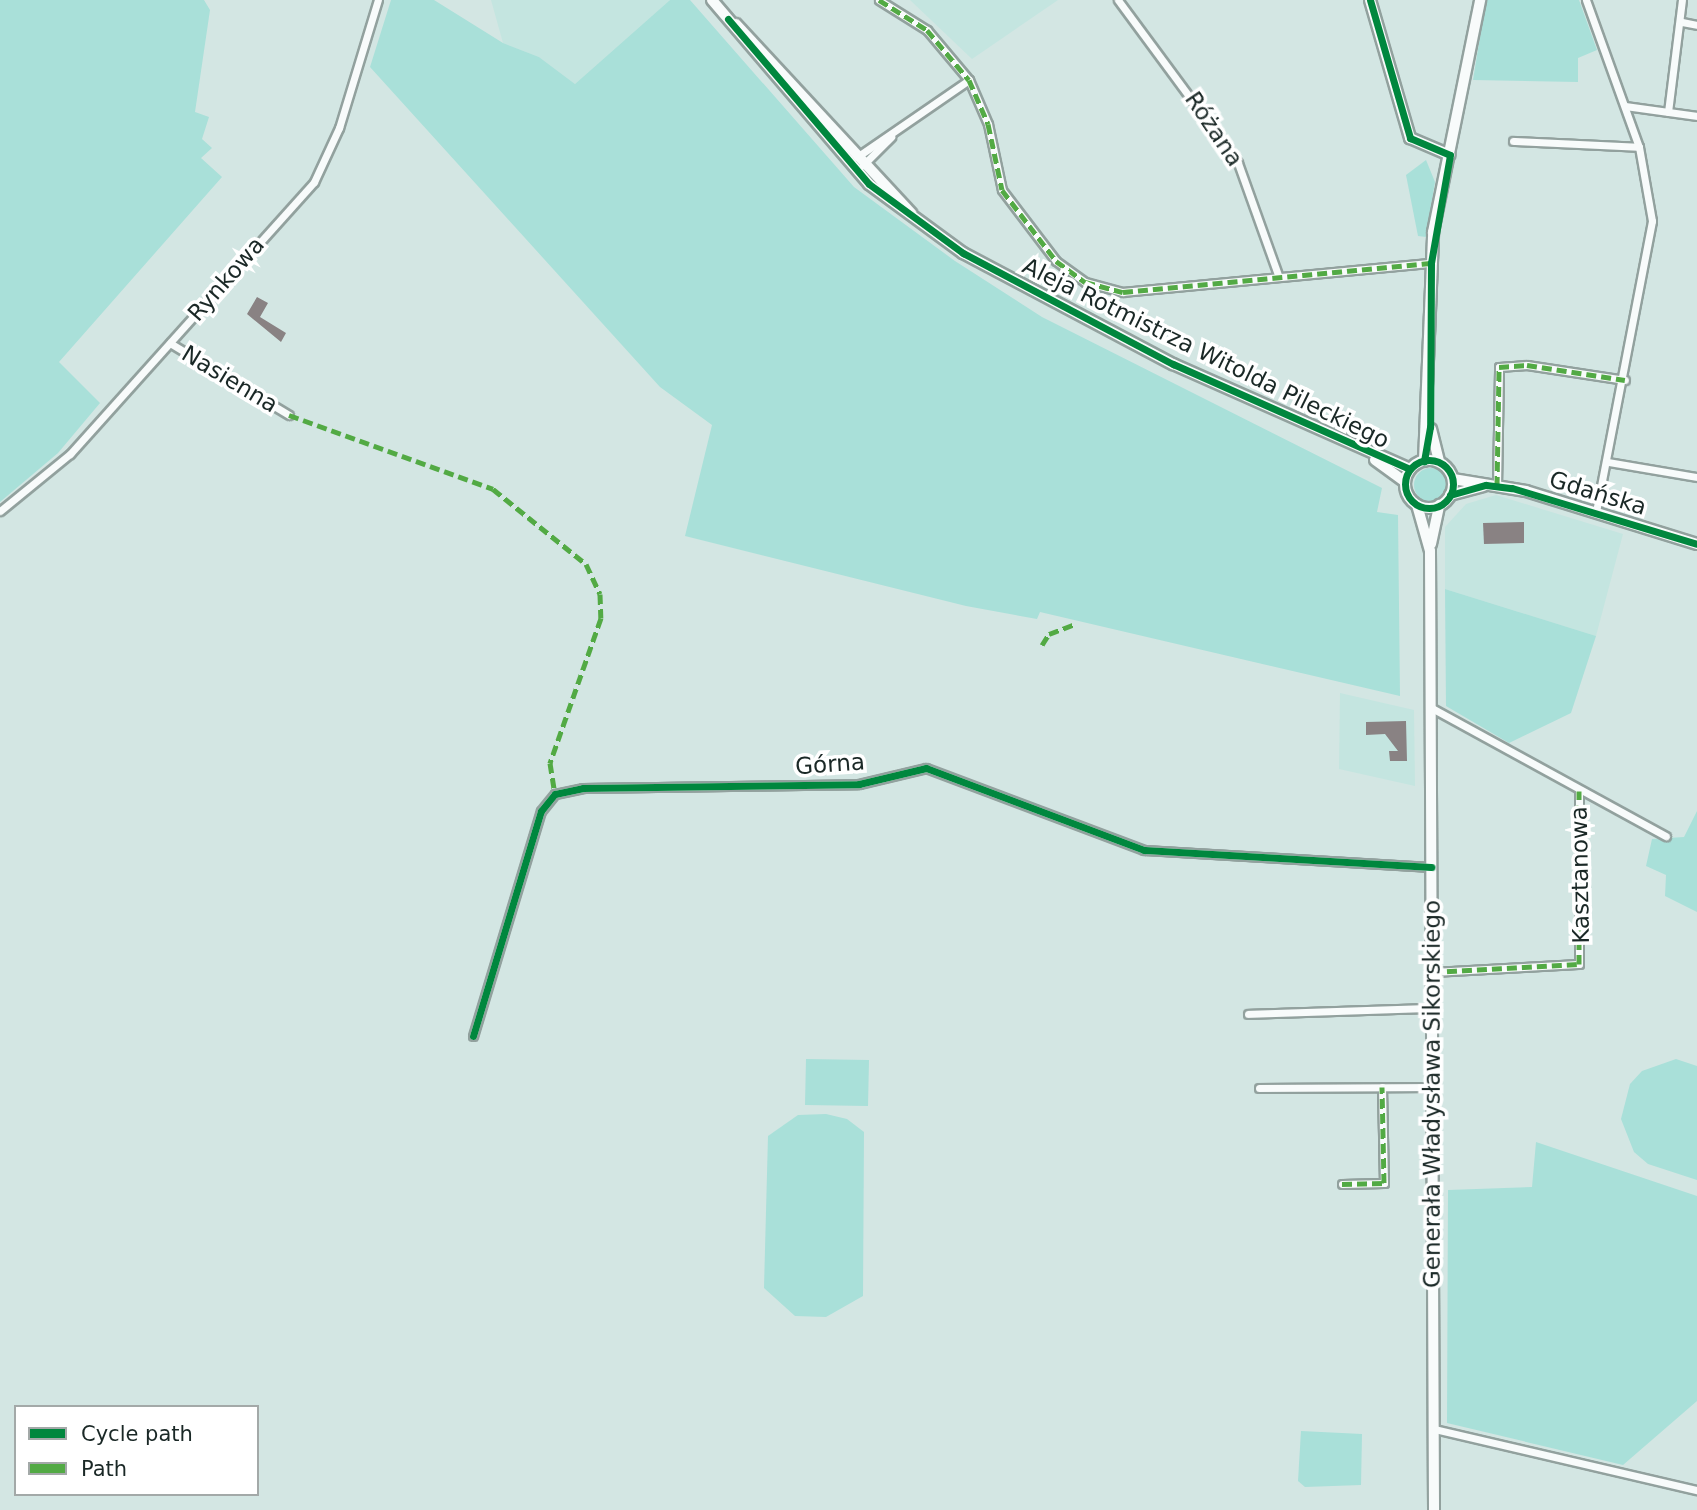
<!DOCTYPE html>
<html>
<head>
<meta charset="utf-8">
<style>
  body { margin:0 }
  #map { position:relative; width:1697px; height:1510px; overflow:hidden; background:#d3e6e3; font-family:"DejaVu Sans",sans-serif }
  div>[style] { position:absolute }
  .built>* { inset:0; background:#c4e5e0 }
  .green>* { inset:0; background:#a9e0d9 }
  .round { border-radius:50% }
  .building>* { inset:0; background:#898283 }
  .roads { filter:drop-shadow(2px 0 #92a19e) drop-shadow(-2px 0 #92a19e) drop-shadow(0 2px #92a19e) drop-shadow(0 -2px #92a19e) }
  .street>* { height:7px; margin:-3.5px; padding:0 3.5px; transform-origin:3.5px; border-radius:3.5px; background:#f8fbfb }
  .secondary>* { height:10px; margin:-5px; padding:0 5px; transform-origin:5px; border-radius:5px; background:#f8fbfb }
  .secondary>.ring { margin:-5px; padding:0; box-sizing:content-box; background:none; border:10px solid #f8fbfb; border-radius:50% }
  .quiet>* { height:5px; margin-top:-2.5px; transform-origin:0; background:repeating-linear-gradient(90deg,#52aa44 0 10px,transparent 0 15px) }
  .cycleway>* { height:7px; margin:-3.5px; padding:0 3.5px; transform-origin:3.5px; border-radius:3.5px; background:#00873e }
  .cycleway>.ring { margin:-3.5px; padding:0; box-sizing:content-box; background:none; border:7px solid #00873e; border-radius:50% }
  span { translate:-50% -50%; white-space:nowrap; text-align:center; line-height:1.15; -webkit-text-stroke:7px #fff; paint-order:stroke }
  .street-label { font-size:23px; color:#1a2826 }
  .legend { position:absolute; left:14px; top:1405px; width:245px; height:91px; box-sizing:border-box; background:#fff; border:2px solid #a3a9a8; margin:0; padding:9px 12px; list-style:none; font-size:21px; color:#1a2826 }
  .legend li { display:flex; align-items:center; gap:14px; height:35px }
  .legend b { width:35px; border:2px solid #a3a9a8 }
</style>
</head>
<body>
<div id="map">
  <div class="built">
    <div style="clip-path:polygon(491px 0,670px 0,575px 84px,539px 57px,503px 43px)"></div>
    <div style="clip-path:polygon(910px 0,1058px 0,972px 59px)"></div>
    <div style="clip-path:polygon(1496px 495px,1623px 534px,1596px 636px,1445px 589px,1445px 527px,1466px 504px)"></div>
    <div style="clip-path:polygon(1340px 693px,1414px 710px,1415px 786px,1339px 769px)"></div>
  </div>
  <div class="green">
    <div style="clip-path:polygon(0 0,204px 0,210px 10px,195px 112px,209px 117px,202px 139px,212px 148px,201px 158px,222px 177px,59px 362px,100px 403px,58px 453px,0 502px)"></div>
    <div style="clip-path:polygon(391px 0,434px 0,503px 43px,539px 57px,575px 84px,670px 0,690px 0,854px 187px,955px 261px,1042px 317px,1382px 488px,1377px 512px,1398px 515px,1400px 696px,1040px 612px,1037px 619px,966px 606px,685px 536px,712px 425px,660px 387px,370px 67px)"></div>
    <div style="clip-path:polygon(1486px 0,1579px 0,1597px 50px,1578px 58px,1578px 82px,1473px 80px)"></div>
    <div style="clip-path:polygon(1426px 160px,1435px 182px,1426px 237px,1418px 236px,1406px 175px)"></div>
    <div class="round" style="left:1414px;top:468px;width:34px;height:34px"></div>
    <div style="clip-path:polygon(1445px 589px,1596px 636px,1571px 713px,1509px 743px,1446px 706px)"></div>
    <div style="clip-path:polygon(1697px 811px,1697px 912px,1665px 896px,1666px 875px,1646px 866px,1652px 839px,1684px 837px)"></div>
    <div style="clip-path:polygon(806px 1059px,869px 1060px,868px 1106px,805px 1105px)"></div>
    <div style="clip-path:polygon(1676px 1059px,1697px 1066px,1697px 1180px,1648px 1164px,1634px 1152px,1621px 1119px,1630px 1084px,1642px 1071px)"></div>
    <div style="clip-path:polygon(826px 1114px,847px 1119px,864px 1132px,863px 1296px,826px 1317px,795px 1316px,764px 1288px,768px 1136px,798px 1115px)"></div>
    <div style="clip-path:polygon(1536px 1142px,1697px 1196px,1697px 1401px,1623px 1465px,1447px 1423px,1448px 1190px,1532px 1187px)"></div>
    <div style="clip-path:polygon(1301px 1431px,1362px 1434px,1361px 1485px,1305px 1487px,1298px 1481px)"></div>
  </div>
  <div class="building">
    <div style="clip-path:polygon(257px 297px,268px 303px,260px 317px,286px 333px,281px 342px,247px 314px)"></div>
    <div style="clip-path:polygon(1524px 522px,1524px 543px,1484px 544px,1483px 523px)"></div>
    <div style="clip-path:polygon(1406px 721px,1407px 761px,1390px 761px,1389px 751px,1398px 751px,1385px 734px,1366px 735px,1366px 722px)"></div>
  </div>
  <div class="roads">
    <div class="street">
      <div style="left:879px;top:0;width:57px;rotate:32deg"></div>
      <div style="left:927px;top:30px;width:65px;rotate:50deg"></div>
      <div style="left:969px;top:80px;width:48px;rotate:66.6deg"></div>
      <div style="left:988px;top:124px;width:67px;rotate:78deg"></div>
      <div style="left:1002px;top:190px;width:89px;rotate:52.7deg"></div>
      <div style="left:1056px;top:261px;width:36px;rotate:36deg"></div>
      <div style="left:1085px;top:282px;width:39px;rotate:15deg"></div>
      <div style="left:1123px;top:292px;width:309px;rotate:-5.4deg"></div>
      <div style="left:1118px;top:0;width:202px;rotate:53.6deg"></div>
      <div style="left:1238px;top:163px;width:119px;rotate:70.3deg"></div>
      <div style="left:1586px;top:0;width:156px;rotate:70.2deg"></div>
      <div style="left:1639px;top:147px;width:75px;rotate:80deg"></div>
      <div style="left:1652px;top:221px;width:297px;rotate:100.9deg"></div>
      <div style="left:1682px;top:22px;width:15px;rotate:11deg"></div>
      <div style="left:1625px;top:106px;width:73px;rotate:7.9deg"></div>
      <div style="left:1668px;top:112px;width:113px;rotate:-82.9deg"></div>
      <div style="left:1513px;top:141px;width:126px;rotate:2.7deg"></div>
      <div style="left:857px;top:157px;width:136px;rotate:-34.5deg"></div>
      <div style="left:863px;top:165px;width:40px;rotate:-45deg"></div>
      <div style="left:170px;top:343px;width:139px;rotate:31.2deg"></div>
      <div style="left:1608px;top:462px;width:90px;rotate:9.6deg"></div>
      <div style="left:1497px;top:486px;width:119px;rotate:-89deg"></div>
      <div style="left:1499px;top:367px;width:28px;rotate:-4deg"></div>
      <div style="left:1527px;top:365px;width:99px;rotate:8.7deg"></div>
      <div style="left:0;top:511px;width:90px;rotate:-39.2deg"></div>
      <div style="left:70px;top:454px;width:365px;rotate:-48.1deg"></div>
      <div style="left:314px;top:182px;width:60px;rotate:-65.2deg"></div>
      <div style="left:339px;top:128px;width:134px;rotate:-73.1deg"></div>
      <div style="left:1430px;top:707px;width:269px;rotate:28.7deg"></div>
      <div style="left:1432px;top:972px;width:147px;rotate:-3.1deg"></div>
      <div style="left:1579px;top:964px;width:173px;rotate:-90deg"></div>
      <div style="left:1248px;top:1014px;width:184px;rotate:-1.9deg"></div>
      <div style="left:473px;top:1036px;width:235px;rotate:-73.2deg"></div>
      <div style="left:541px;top:811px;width:22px;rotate:-51deg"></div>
      <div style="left:555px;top:794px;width:29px;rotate:-12deg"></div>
      <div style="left:583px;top:788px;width:276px;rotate:-0.8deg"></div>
      <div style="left:859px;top:784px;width:69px;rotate:-13.4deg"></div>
      <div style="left:926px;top:768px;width:233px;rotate:20.6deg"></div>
      <div style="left:1144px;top:850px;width:288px;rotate:3.4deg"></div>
      <div style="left:1259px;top:1088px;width:174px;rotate:-0.3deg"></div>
      <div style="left:1342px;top:1184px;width:42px;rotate:-1.4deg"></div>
      <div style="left:1384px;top:1183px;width:96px;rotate:-91.2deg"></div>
      <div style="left:1434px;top:1429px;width:270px;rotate:13.1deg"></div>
    </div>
    <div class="secondary">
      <div style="left:712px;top:0;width:242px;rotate:49.5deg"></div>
      <div style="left:869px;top:184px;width:117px;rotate:36.3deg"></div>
      <div style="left:963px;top:253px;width:238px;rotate:27.9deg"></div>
      <div style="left:1173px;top:364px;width:259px;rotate:23.9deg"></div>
      <div style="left:1370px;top:0;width:144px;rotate:73.8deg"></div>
      <div style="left:1410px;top:138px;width:43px;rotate:23deg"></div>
      <div style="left:736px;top:24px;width:258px;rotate:47.2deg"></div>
      <div style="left:1431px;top:429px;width:34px;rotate:76deg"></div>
      <div style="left:1375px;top:460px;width:37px;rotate:36deg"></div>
      <div class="ring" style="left:1405px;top:460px;width:38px;height:38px"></div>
      <div style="left:1424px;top:461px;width:229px;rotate:-87.7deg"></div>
      <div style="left:1433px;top:232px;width:237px;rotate:-78.5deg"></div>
      <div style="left:1453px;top:479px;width:74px;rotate:9.3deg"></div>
      <div style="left:1526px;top:491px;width:179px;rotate:17.2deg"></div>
      <div style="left:1450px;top:495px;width:34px;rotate:-15deg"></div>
      <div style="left:1417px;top:505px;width:48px;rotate:74.2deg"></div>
      <div style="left:1430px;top:551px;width:959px;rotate:89.76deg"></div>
      <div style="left:1431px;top:544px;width:40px;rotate:-78deg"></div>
    </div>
  </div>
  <div class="quiet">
    <div style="left:879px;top:0;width:57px;rotate:32deg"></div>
    <div style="left:927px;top:30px;width:65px;rotate:50deg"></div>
    <div style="left:969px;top:80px;width:48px;rotate:66.6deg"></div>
    <div style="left:988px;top:124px;width:67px;rotate:78deg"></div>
    <div style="left:1002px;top:190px;width:89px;rotate:52.7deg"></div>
    <div style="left:1056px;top:261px;width:36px;rotate:36deg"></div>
    <div style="left:1085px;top:282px;width:39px;rotate:15deg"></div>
    <div style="left:1123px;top:292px;width:309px;rotate:-5.4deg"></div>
    <div style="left:289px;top:415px;width:217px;rotate:19.9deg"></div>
    <div style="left:493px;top:489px;width:119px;rotate:38.9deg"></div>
    <div style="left:586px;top:564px;width:33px;rotate:65deg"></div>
    <div style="left:600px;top:594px;width:24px;rotate:88deg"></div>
    <div style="left:601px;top:618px;width:154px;rotate:109.4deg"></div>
    <div style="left:550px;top:763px;width:31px;rotate:81deg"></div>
    <div style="left:1497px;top:486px;width:119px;rotate:-89deg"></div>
    <div style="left:1499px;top:367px;width:28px;rotate:-4deg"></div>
    <div style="left:1527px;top:365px;width:99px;rotate:8.7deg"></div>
    <div style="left:1042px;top:645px;width:13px;rotate:-58deg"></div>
    <div style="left:1049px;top:634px;width:28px;rotate:-21deg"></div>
    <div style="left:1432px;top:972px;width:147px;rotate:-3.1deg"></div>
    <div style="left:1579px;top:964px;width:173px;rotate:-90deg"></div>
    <div style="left:1342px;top:1184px;width:42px;rotate:-1.4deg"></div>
    <div style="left:1384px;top:1183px;width:96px;rotate:-91.2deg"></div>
  </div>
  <div class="cycleway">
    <div style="left:1370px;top:0;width:144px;rotate:73.8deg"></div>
    <div style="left:1410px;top:138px;width:43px;rotate:23deg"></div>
    <div style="left:1450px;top:155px;width:110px;rotate:100deg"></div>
    <div style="left:1431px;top:263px;width:164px;rotate:90.3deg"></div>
    <div style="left:1430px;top:427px;width:35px;rotate:100deg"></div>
    <div style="left:728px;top:19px;width:217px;rotate:49.5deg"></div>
    <div style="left:869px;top:184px;width:117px;rotate:36.3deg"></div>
    <div style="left:963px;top:253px;width:238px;rotate:27.9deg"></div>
    <div style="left:1173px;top:364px;width:259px;rotate:23.9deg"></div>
    <div class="ring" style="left:1405px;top:460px;width:41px;height:41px"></div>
    <div style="left:1450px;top:495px;width:37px;rotate:-16deg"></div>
    <div style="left:1486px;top:485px;width:26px;rotate:7deg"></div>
    <div style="left:1512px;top:488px;width:193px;rotate:16.8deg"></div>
    <div style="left:473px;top:1036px;width:235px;rotate:-73.2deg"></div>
    <div style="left:541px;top:811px;width:22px;rotate:-51deg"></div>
    <div style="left:555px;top:794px;width:29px;rotate:-12deg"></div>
    <div style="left:583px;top:788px;width:276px;rotate:-0.8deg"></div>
    <div style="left:859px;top:784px;width:69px;rotate:-13.4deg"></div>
    <div style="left:926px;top:768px;width:233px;rotate:20.6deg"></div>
    <div style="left:1144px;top:850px;width:288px;rotate:3.4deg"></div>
  </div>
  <div class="street-label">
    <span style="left:1214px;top:129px;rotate:56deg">Różana</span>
    <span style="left:226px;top:279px;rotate:-49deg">Rynkowa</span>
    <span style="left:1206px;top:353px;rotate:26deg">Aleja Rotmistrza Witolda Pileckiego</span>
    <span style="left:230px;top:379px;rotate:31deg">Nasienna</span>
    <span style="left:1598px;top:493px;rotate:17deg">Gdańska</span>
    <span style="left:830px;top:764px;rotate:-4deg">Górna</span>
    <span style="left:1580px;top:875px;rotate:-91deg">Kasztanowa</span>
    <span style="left:1432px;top:1094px;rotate:-90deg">Generała Władysława Sikorskiego</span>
  </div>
  <ul class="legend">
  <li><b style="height:9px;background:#00873e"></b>Cycle path</li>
  <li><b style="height:9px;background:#52aa44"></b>Path</li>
  </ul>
</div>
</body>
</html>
